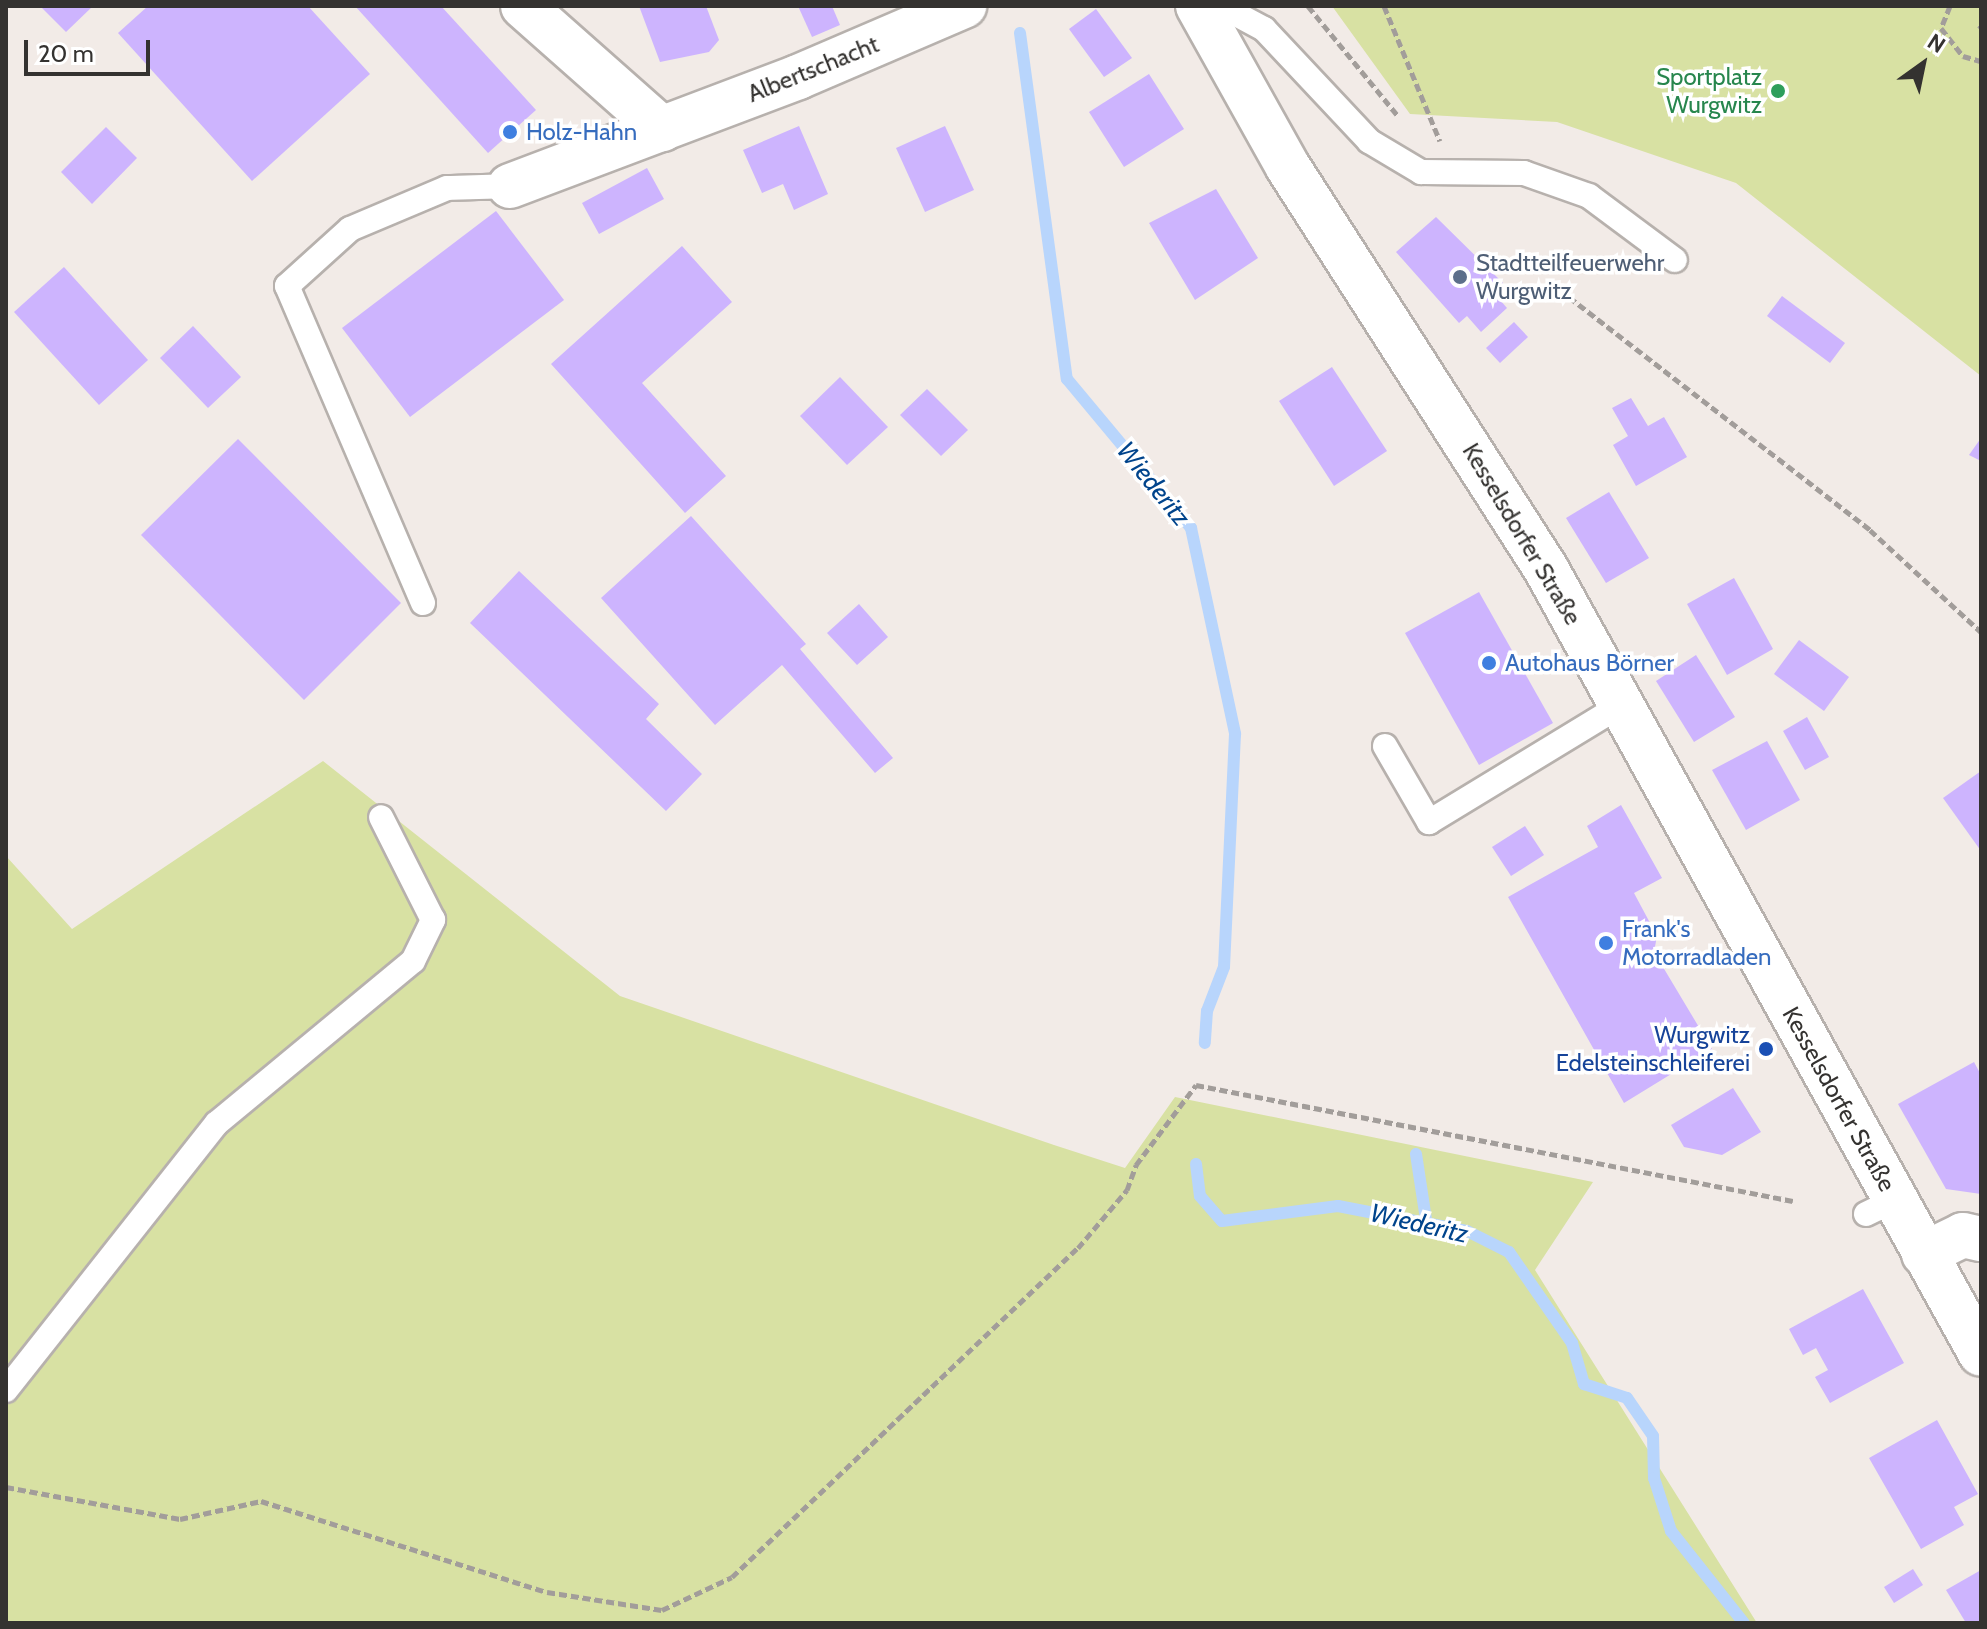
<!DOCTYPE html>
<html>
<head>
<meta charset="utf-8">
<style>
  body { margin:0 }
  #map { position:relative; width:1987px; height:1629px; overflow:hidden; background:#f2ebe7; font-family:Cabin,sans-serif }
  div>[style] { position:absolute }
  .green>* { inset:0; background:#d8e1a3 }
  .stream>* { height:12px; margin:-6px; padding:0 6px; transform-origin:6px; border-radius:6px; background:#b8d5fc }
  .building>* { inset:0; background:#cdb4fe }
  .path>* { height:5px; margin-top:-2.5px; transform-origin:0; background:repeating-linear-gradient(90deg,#a29d9a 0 8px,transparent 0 12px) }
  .roads { filter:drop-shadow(2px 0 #b7b1ad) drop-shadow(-2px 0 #b7b1ad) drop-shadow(0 2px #b7b1ad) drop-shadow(0 -2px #b7b1ad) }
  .service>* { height:24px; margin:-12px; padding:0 12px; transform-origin:12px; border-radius:12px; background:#fff }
  .minor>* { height:44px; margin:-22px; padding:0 22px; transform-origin:22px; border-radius:22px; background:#fff }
  .secondary>* { height:44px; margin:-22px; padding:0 22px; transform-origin:22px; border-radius:22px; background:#fff }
  .dots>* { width:22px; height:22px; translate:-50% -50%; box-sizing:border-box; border:4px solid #fff; border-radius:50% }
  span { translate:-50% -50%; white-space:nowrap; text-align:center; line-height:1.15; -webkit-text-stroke:7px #fff; paint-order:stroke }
  .street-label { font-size:24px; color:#343230 }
  .leisure-label { font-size:24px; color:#27864d }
  .right { translate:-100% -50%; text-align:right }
  .shop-label { font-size:24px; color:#366cbe }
  .left { translate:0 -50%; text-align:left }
  .service-label { font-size:24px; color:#4e5e75 }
  .transit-label { font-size:24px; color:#164399 }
  .water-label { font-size:26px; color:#00448c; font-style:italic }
  .frame { position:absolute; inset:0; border:8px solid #343230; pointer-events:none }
  .north { position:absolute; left:1883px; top:24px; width:80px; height:80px; -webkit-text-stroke:6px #fff; paint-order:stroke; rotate:33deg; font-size:22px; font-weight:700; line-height:32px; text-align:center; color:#343230 }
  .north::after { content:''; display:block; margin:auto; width:28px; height:36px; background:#343230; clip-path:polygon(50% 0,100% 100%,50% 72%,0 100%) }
  .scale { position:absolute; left:24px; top:40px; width:126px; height:36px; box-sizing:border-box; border:4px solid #343230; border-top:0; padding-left:10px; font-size:24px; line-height:28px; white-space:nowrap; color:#343230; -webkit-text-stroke:6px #fff; paint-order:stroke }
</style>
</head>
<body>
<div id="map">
  <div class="green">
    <div style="clip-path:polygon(1332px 6px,1981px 6px,1981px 376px,1736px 183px,1557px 122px,1410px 114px)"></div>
    <div style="clip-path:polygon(323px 761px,620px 996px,1054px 1145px,1125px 1168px,1175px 1097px,1593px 1182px,1535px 1270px,1757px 1623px,6px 1623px,6px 856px,72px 929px)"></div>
  </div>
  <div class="stream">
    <div style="left:1020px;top:33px;width:349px;rotate:82.3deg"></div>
    <div style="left:1067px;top:379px;width:194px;rotate:50.2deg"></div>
    <div style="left:1191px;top:528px;width:211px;rotate:77.9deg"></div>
    <div style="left:1235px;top:734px;width:233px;rotate:92.7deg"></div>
    <div style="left:1224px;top:967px;width:47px;rotate:111.1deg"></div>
    <div style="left:1207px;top:1011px;width:32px;rotate:94deg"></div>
    <div style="left:1416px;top:1154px;width:73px;rotate:81.3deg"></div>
    <div style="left:1196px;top:1164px;width:32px;rotate:83deg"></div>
    <div style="left:1200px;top:1196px;width:33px;rotate:49deg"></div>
    <div style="left:1222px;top:1221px;width:117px;rotate:-7.4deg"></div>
    <div style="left:1338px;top:1206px;width:131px;rotate:11deg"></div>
    <div style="left:1467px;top:1231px;width:47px;rotate:26.6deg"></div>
    <div style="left:1509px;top:1252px;width:111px;rotate:55.3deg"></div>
    <div style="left:1572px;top:1343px;width:43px;rotate:73.7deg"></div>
    <div style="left:1584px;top:1384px;width:45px;rotate:18deg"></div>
    <div style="left:1627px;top:1398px;width:46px;rotate:55.6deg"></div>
    <div style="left:1653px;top:1436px;width:42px;rotate:88.6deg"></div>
    <div style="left:1654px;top:1478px;width:56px;rotate:72.2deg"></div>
    <div style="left:1671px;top:1531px;width:117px;rotate:51.6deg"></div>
  </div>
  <div class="building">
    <div style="clip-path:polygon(40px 6px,93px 6px,66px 32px)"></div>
    <div style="clip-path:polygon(148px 6px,308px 6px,370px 74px,252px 181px,118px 33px)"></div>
    <div style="clip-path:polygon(355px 6px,441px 6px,536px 110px,488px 153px)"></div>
    <div style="clip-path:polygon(639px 6px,706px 6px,719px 40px,709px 52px,660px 62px)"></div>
    <div style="clip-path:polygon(798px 6px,832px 6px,840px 25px,812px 37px)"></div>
    <div style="clip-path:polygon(1096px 9px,1132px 58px,1104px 77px,1069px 29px)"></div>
    <div style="clip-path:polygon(1149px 74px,1184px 129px,1124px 167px,1089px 112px)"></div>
    <div style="clip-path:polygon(799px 126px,828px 194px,794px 210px,783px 184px,762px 193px,743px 150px)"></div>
    <div style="clip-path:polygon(945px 126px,974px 190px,925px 212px,896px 148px)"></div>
    <div style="clip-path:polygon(106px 127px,137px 158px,92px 204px,61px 172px)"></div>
    <div style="clip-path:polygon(647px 168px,664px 199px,599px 234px,582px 203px)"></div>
    <div style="clip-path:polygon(1216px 189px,1258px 258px,1195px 300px,1149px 223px)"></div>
    <div style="clip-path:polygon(496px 211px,564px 300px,410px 417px,342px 328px)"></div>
    <div style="clip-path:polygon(1436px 217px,1503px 283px,1493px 292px,1507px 308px,1481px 332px,1467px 316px,1459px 323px,1396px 252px)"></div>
    <div style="clip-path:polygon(682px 246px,732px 302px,642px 383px,726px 476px,685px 513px,551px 364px)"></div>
    <div style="clip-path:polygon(64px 267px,148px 360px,99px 405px,14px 312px)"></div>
    <div style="clip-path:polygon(1782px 296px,1845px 343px,1830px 363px,1767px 316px)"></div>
    <div style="clip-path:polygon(1514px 322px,1528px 337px,1500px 363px,1486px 348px)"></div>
    <div style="clip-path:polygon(193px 326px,241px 377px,208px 408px,160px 358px)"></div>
    <div style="clip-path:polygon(1332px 367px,1387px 451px,1334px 486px,1279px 401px)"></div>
    <div style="clip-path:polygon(840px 377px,888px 427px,847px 465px,800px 416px)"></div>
    <div style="clip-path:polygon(927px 389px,968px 430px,941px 456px,900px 415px)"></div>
    <div style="clip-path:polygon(1631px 398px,1648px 426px,1664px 417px,1687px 457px,1636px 486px,1613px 445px,1628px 436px,1612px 408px)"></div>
    <div style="clip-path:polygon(1981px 438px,1981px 461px,1969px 455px)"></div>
    <div style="clip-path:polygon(238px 439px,401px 603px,304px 700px,141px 535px)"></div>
    <div style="clip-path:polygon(1609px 492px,1649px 558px,1606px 583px,1566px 518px)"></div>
    <div style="clip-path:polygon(691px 516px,806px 644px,800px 649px,893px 758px,875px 773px,782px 665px,715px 725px,601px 598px)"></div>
    <div style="clip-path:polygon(519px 571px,659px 704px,646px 719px,702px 774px,666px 811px,470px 623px)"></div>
    <div style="clip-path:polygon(1734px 578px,1773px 649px,1727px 675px,1687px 604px)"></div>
    <div style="clip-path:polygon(1479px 592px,1553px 723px,1479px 765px,1405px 633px)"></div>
    <div style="clip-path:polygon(859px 604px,888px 637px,857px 665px,827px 633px)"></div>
    <div style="clip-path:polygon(1799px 640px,1849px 677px,1824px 711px,1774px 674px)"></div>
    <div style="clip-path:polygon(1696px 655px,1735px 717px,1694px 742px,1656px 681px)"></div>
    <div style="clip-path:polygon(1807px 717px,1829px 757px,1805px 770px,1783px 731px)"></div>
    <div style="clip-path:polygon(1767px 741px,1800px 800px,1746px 830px,1712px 770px)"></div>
    <div style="clip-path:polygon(1981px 771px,1981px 851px,1943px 798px)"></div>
    <div style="clip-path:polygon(1621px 805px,1662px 878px,1634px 893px,1657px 936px,1654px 952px,1712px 1049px,1624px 1103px,1508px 897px,1598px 847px,1587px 826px)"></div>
    <div style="clip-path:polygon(1525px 826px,1544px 855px,1511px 876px,1492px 847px)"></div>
    <div style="clip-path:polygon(1974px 1062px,1981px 1075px,1981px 1194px,1946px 1189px,1898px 1104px)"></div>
    <div style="clip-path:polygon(1733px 1088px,1761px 1132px,1722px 1155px,1684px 1147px,1671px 1125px)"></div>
    <div style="clip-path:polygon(1863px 1289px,1904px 1363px,1830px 1403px,1815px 1377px,1828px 1370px,1816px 1348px,1803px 1355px,1789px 1329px)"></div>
    <div style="clip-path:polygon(1937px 1420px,1978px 1494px,1954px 1507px,1964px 1525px,1921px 1549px,1869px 1458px)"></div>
    <div style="clip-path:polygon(1913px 1569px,1923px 1585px,1894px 1603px,1884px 1587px)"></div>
    <div style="clip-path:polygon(1981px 1570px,1981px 1623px,1966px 1623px,1946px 1590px)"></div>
  </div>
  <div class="path">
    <div style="left:1308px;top:6px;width:142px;rotate:50.7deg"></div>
    <div style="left:1384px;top:6px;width:146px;rotate:67.5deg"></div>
    <div style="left:1950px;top:6px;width:24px;rotate:112deg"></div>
    <div style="left:1941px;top:28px;width:36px;rotate:52deg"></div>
    <div style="left:1963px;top:56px;width:19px;rotate:16deg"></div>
    <div style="left:1979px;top:25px;width:3px;rotate:45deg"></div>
    <div style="left:1569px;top:297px;width:381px;rotate:37.7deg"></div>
    <div style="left:1870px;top:530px;width:151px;rotate:42.6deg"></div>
    <div style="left:6px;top:1487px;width:177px;rotate:10.4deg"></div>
    <div style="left:180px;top:1519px;width:83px;rotate:-12.5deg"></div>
    <div style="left:261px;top:1501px;width:300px;rotate:17.7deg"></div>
    <div style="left:547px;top:1592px;width:116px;rotate:8.9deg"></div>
    <div style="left:662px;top:1610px;width:77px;rotate:-25.2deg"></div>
    <div style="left:732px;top:1577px;width:477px;rotate:-43.6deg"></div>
    <div style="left:1078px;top:1248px;width:76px;rotate:-49.8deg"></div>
    <div style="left:1127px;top:1190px;width:27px;rotate:-70deg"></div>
    <div style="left:1136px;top:1165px;width:100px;rotate:-53.1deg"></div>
    <div style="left:1196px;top:1085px;width:608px;rotate:11deg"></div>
  </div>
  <div class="roads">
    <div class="service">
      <div style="left:1221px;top:6px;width:49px;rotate:28.1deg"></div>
      <div style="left:1264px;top:29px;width:154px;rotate:46.8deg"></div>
      <div style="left:1369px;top:141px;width:61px;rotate:30.8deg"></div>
      <div style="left:1421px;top:172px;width:103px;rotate:0.6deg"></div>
      <div style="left:1524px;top:173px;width:69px;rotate:19.5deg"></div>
      <div style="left:1589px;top:196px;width:107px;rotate:36.7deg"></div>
      <div style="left:423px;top:603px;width:345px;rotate:-113.2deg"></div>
      <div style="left:287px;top:286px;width:85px;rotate:-42.1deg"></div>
      <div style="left:350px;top:229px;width:105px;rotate:-22.9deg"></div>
      <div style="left:447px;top:188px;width:63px;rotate:-1.8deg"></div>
      <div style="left:1385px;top:746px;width:88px;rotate:59.9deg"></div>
      <div style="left:1429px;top:822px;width:227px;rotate:-31.3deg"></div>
      <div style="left:1866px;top:1214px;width:32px;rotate:-26deg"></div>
      <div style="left:6px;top:1390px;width:340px;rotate:-51.7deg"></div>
      <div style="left:217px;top:1123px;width:254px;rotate:-39.6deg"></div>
      <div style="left:413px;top:961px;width:46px;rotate:-64deg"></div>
      <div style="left:433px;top:920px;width:115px;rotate:-116.8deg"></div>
    </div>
    <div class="minor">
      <div style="left:523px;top:6px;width:186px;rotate:41.5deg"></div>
      <div style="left:510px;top:186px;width:308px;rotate:-20.7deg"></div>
      <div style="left:798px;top:77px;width:181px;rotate:-23.2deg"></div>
      <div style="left:1924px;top:1254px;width:43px;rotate:-26deg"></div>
      <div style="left:1963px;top:1235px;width:18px;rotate:13deg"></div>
    </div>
    <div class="secondary">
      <div style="left:1198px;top:6px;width:184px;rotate:60.8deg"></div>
      <div style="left:1288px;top:167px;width:478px;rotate:57.3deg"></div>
      <div style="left:1546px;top:569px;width:897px;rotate:61.01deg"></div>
    </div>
  </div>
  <div class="dots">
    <div style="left:1778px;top:91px;background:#2e9e5b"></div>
    <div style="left:510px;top:132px;background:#3f7fe0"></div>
    <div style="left:1460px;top:277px;background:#5c6f8a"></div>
    <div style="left:1489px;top:663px;background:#3f7fe0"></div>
    <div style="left:1606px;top:943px;background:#3f7fe0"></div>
    <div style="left:1766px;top:1049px;background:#1a4fb4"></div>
  </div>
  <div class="street-label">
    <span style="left:813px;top:69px;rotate:-22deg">Albertschacht</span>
    <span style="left:1522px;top:534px;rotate:59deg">Kesselsdorfer Straße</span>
    <span style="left:1839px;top:1099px;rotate:61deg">Kesselsdorfer Straße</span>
  </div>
  <div class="leisure-label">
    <span class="right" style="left:1762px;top:91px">Sportplatz<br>Wurgwitz</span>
  </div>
  <div class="shop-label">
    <span class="left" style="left:526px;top:132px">Holz-Hahn</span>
    <span class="left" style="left:1505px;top:663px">Autohaus Börner</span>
    <span class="left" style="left:1622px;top:943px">Frank's<br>Motorradladen</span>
  </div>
  <div class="service-label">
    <span class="left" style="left:1476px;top:277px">Stadtteilfeuerwehr<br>Wurgwitz</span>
  </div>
  <div class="transit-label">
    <span class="right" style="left:1750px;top:1049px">Wurgwitz<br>Edelsteinschleiferei</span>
  </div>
  <div class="water-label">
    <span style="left:1153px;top:484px;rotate:51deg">Wiederitz</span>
    <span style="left:1419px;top:1224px;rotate:13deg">Wiederitz</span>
  </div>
  <div class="frame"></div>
  <div class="north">N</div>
  <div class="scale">20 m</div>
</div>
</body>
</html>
